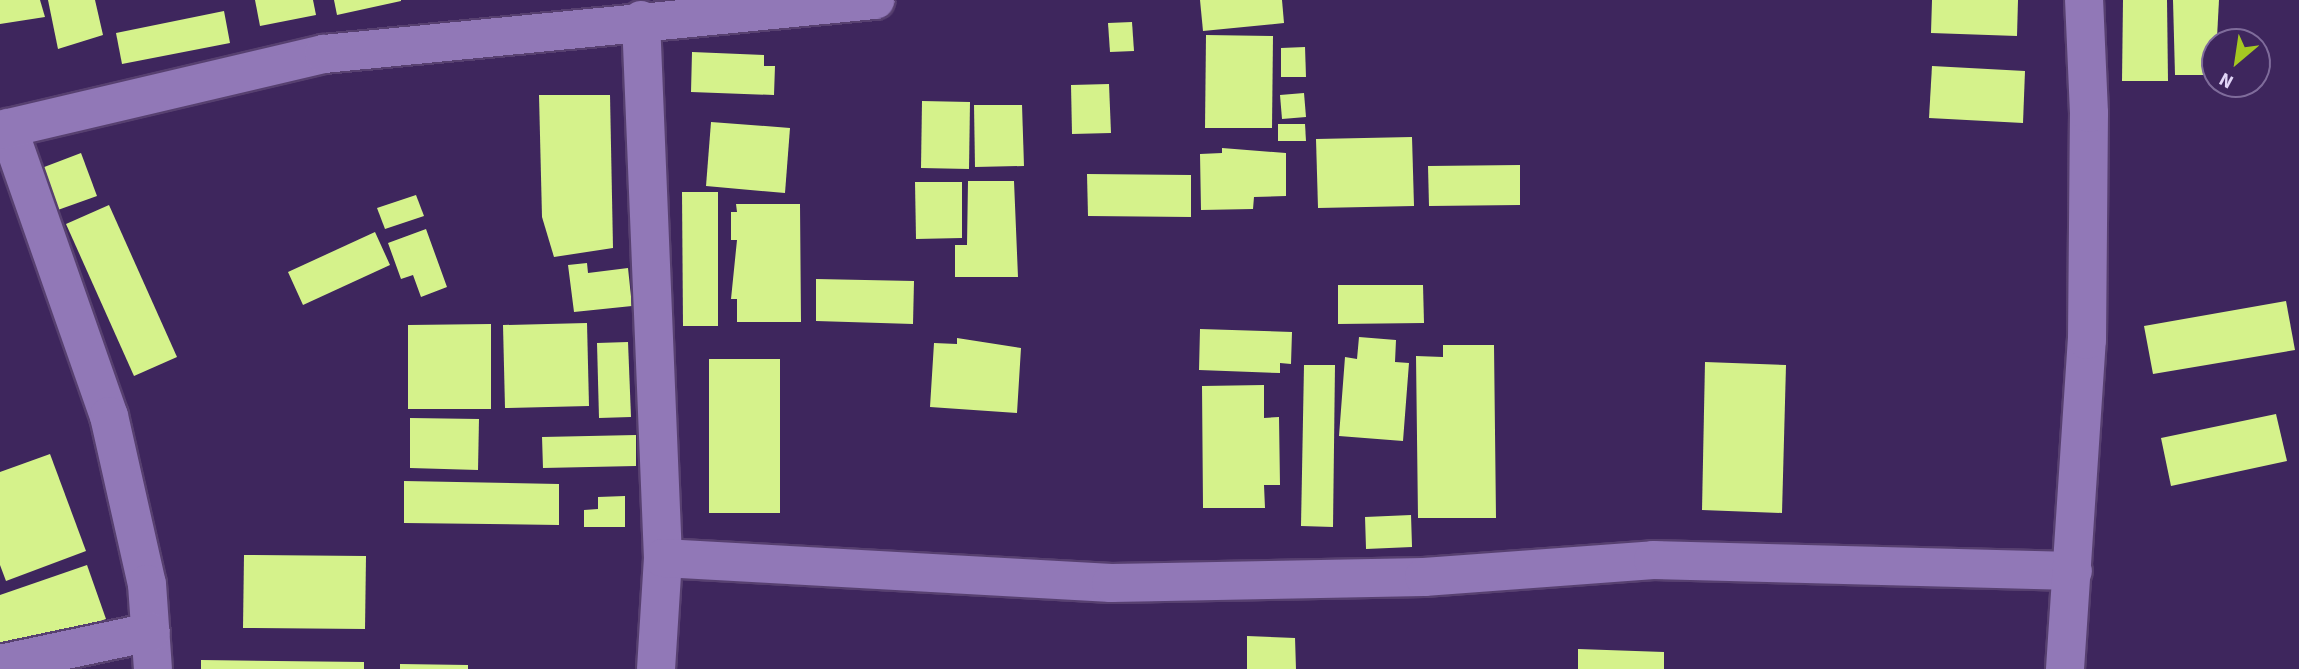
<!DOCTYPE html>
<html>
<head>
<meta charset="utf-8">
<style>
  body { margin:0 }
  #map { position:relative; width:2299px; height:669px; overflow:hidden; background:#3e265d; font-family:"Source Sans 3",sans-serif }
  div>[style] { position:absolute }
  .building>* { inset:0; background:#d5f28b }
  .roads { filter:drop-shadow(2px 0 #574070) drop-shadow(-2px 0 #574070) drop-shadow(0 2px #574070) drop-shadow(0 -2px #574070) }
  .minor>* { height:38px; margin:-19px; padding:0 19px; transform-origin:19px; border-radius:19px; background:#9178b7 }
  span { translate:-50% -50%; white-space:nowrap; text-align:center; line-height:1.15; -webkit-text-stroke:7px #3e265d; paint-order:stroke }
  .north { position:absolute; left:2201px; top:28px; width:70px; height:70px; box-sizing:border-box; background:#3e265d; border:2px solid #7f6c9b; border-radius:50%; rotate:209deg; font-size:19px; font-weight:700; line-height:28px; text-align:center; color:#e1d5f7 }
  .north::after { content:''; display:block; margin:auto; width:24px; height:32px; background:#a5c822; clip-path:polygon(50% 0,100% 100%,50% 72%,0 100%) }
</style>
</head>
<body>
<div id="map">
  <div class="building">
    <div style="clip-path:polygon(0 0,40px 0,45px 17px,0 24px)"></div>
    <div style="clip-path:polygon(48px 0,95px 0,103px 35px,58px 49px)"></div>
    <div style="clip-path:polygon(255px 0,313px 0,316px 15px,260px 26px)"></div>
    <div style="clip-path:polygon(334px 0,401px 0,401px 1px,337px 15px)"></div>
    <div style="clip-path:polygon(1200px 0,1282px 0,1284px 23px,1203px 31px)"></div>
    <div style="clip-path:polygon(1932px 0,2018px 0,2017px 36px,1931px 33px)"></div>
    <div style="clip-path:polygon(2123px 0,2167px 0,2168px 81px,2122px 81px)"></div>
    <div style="clip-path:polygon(2173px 0,2219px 0,2215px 75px,2175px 75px)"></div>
    <div style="clip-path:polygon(224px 11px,230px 43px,122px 64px,116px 33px)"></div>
    <div style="clip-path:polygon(1132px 22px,1134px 51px,1110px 52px,1108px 23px)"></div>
    <div style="clip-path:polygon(1206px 35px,1273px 36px,1272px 128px,1205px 128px)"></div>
    <div style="clip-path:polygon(1305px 47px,1306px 77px,1281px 77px,1281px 48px)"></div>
    <div style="clip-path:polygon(692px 52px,764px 55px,764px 66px,775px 66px,774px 95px,691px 92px)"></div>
    <div style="clip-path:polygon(1932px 66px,2025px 71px,2023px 123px,1929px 118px)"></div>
    <div style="clip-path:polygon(1109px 84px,1111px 133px,1072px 134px,1071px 85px)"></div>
    <div style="clip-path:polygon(1304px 93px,1306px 117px,1282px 119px,1280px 95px)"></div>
    <div style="clip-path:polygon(539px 95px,610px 95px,613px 248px,554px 257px,542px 217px)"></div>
    <div style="clip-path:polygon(922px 101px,970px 102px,969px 169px,921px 168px)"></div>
    <div style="clip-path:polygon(974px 105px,1022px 105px,1024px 166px,975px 167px)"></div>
    <div style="clip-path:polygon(711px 122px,790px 128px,785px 193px,706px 186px)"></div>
    <div style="clip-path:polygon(1278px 124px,1305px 124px,1306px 141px,1278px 141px)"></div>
    <div style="clip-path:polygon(1412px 137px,1414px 206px,1318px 208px,1316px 139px)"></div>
    <div style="clip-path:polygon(1222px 148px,1286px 153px,1286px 196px,1254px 197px,1253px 209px,1201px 210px,1200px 154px,1222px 153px)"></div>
    <div style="clip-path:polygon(81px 153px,97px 196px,55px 211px,39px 169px)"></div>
    <div style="clip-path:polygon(1520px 165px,1520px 205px,1429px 206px,1428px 166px)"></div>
    <div style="clip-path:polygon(1087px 174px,1191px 175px,1191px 217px,1088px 216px)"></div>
    <div style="clip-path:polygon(968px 181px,1014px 181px,1018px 277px,955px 277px,955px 245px,967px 245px)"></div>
    <div style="clip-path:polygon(915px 182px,962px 182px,962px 238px,916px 239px)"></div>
    <div style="clip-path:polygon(682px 192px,718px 192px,718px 326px,683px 326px)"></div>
    <div style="clip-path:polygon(416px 195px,424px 216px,385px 229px,377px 208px)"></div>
    <div style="clip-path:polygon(736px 204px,800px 204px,801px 322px,737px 322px,737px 299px,731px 299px,737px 240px,731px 240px,731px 212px,737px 212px)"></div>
    <div style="clip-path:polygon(109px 205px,177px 357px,134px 376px,66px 224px)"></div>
    <div style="clip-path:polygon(426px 229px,447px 287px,421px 297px,413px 275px,401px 279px,388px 243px)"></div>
    <div style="clip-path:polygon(375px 232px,390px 265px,303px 305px,288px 272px)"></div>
    <div style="clip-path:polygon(587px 263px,588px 273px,628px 268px,632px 306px,574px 312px,568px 265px)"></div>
    <div style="clip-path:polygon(816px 279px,914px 281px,913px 324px,816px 321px)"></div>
    <div style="clip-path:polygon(1338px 285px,1423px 285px,1424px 323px,1338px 324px)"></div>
    <div style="clip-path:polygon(2286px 301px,2295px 350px,2153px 374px,2144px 326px)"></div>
    <div style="clip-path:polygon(587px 323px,589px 406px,505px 408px,503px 325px)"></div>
    <div style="clip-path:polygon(491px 324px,491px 409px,408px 409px,408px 325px)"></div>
    <div style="clip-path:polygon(1200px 329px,1292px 332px,1291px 364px,1280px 363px,1280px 373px,1199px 370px)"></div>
    <div style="clip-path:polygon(1359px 337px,1396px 340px,1395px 362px,1409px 363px,1403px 441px,1339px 436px,1345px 357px,1357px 359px)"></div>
    <div style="clip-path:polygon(957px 338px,1021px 348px,1017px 413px,930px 407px,934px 343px,957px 344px)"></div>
    <div style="clip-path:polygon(628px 342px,631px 417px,599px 418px,597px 343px)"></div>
    <div style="clip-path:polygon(1443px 345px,1494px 345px,1496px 518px,1418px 518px,1416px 356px,1443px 357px)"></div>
    <div style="clip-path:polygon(709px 359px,780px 359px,780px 513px,709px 513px)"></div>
    <div style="clip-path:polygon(1705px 362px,1786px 365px,1782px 513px,1702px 510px)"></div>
    <div style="clip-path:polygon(1304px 365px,1335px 365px,1333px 527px,1301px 526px)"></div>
    <div style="clip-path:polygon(1264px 385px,1264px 418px,1279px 417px,1280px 485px,1264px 485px,1265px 508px,1203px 508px,1202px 386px)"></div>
    <div style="clip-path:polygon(2276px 414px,2287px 461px,2171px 486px,2161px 438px)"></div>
    <div style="clip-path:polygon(410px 418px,479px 419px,478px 470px,410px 468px)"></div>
    <div style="clip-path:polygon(636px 435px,636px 466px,543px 468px,542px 437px)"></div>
    <div style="clip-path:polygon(50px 454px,86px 551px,6px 581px,0 565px,0 472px)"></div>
    <div style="clip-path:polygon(404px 481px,559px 484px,559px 525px,404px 523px)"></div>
    <div style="clip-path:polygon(625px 496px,625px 527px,584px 527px,584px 510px,598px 509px,598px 497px)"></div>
    <div style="clip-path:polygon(1411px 515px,1412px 547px,1366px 549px,1365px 517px)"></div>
    <div style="clip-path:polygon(244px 555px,366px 556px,365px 629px,243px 628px)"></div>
    <div style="clip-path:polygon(87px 565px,106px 619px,0 655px,0 595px)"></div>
    <div style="clip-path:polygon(1247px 636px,1295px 638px,1296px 669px,1247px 669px)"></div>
    <div style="clip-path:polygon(1578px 649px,1664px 652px,1664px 669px,1578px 669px)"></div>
    <div style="clip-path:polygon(201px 660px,364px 662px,364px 669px,201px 669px)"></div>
    <div style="clip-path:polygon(400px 664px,468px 665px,468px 669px,400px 669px)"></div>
  </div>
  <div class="roads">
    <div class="minor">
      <div style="left:641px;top:20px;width:538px;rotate:87.66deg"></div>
      <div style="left:663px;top:558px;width:111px;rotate:93.6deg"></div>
      <div style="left:8px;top:128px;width:305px;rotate:70.7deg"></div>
      <div style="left:109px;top:416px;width:172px;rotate:77.3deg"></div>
      <div style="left:147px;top:584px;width:85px;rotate:86deg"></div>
      <div style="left:0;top:130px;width:333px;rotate:-13.2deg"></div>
      <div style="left:324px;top:54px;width:554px;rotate:-5.6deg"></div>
      <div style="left:663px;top:558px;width:449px;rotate:3.2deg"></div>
      <div style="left:1111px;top:583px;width:313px;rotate:-1.1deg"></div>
      <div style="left:1424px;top:577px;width:230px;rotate:-4.2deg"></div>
      <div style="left:1653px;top:560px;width:420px;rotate:1.5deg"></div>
      <div style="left:0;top:664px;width:154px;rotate:-12deg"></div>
      <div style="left:2065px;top:669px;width:330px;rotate:-86.2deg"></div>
      <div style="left:2087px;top:340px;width:227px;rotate:-89.5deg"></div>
      <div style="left:2089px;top:113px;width:113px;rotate:-92.5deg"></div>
    </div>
  </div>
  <div class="north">N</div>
</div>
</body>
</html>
